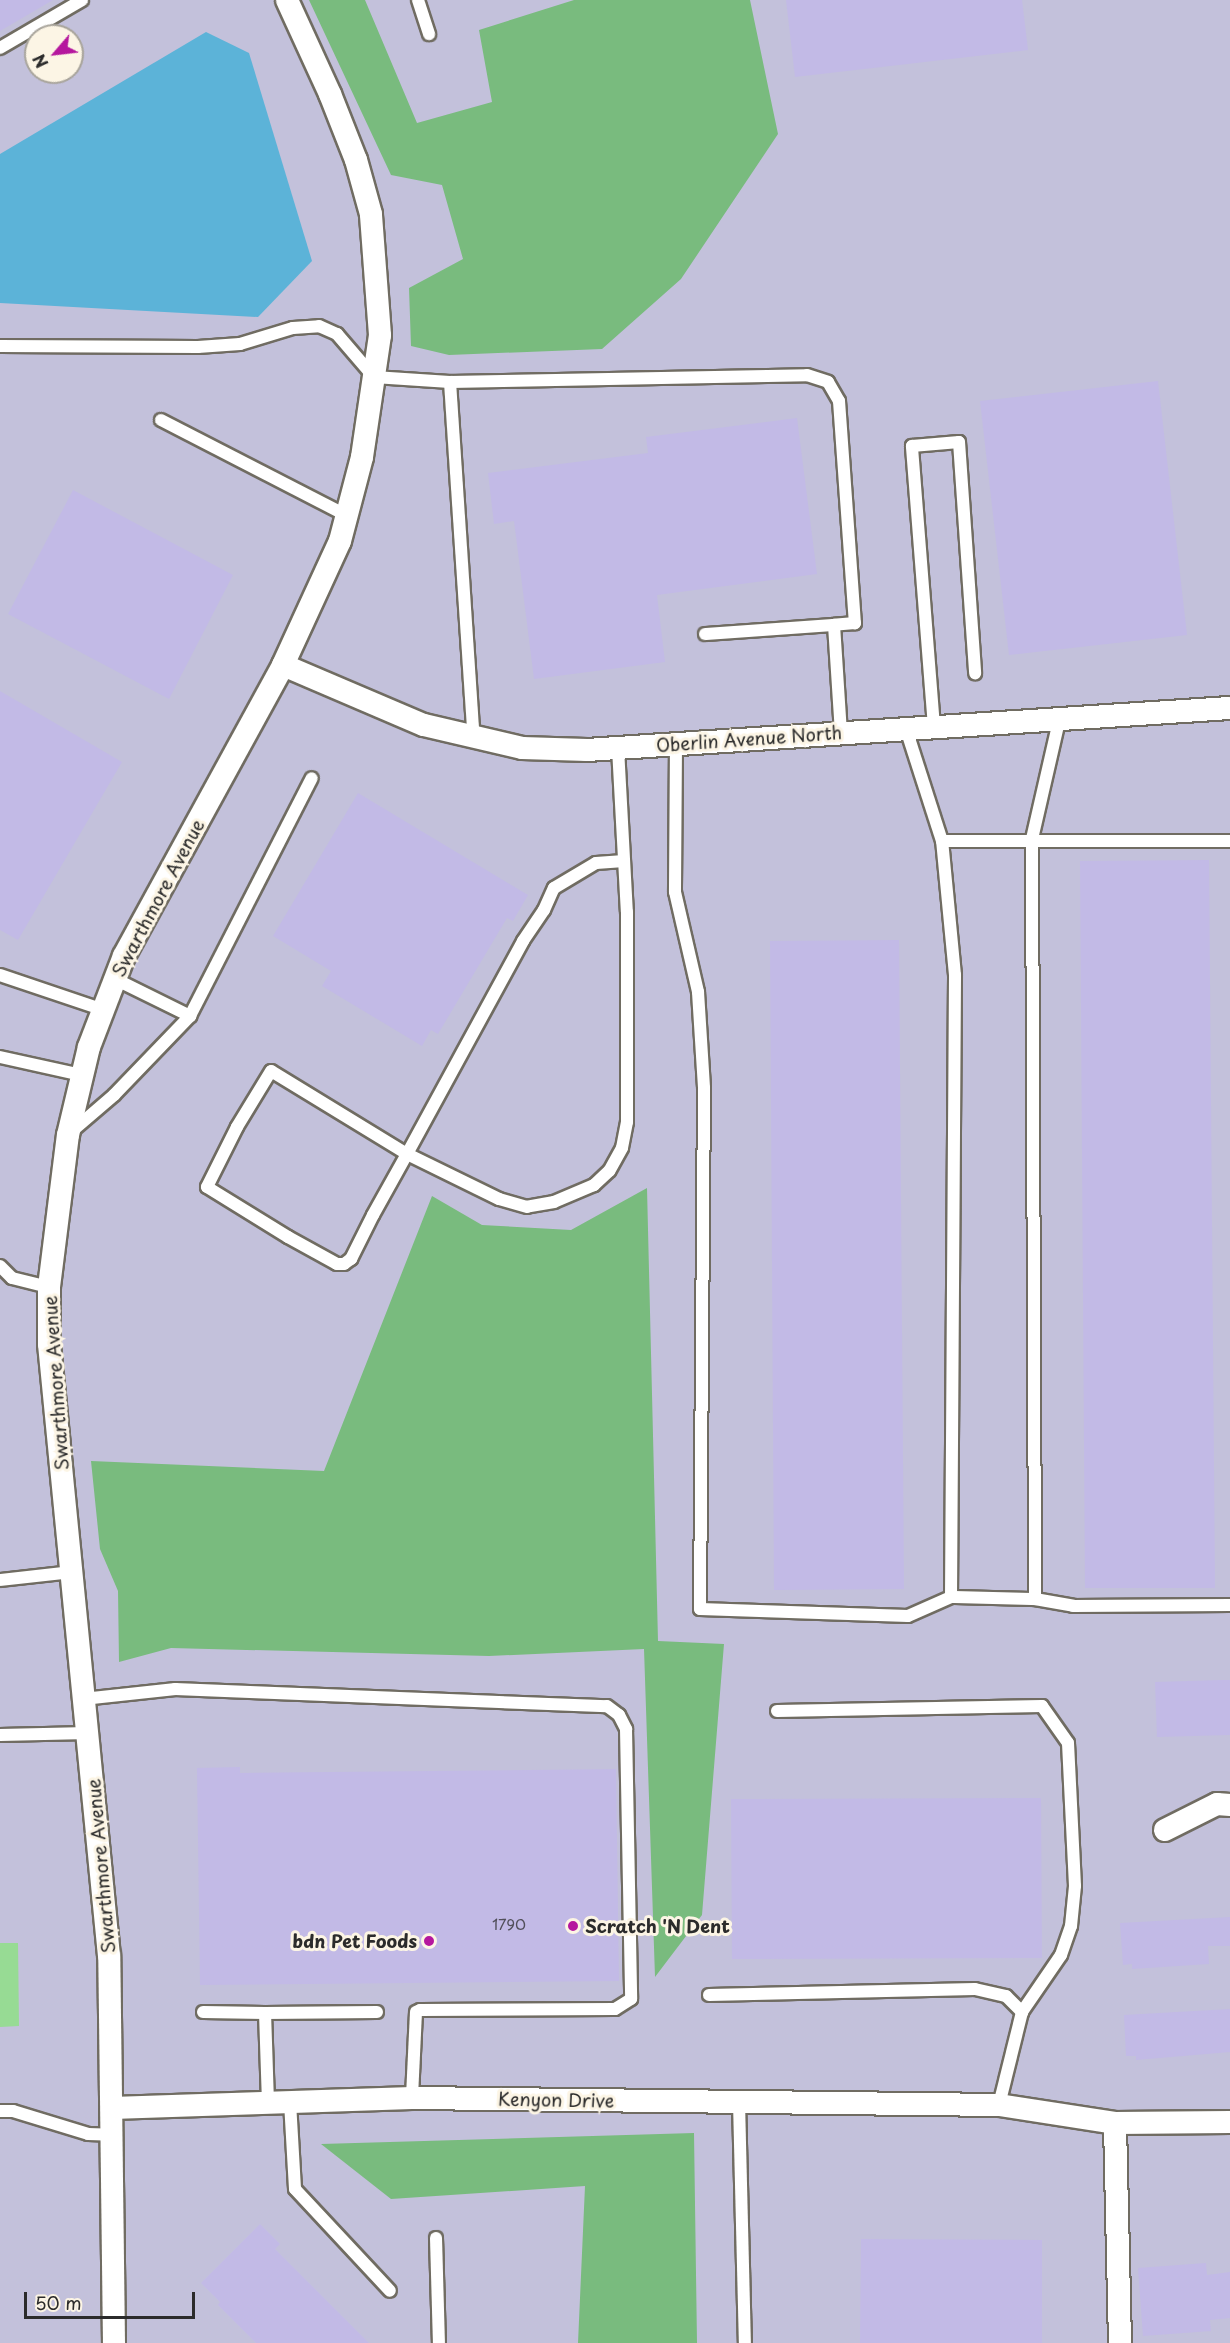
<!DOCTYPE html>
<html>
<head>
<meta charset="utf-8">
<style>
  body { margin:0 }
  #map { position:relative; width:1230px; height:2343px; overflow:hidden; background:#efe6c8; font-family:"Playpen Sans",sans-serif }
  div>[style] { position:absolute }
  .industrial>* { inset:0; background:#c3c1db }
  .green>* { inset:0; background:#97db94 }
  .forest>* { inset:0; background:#79bb7e }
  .water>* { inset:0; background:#5cb3d8 }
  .building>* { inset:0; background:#c2bae6 }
  .roads { filter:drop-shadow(2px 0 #706c62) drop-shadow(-2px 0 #706c62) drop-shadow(0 2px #706c62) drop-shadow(0 -2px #706c62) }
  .service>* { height:12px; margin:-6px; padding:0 6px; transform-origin:6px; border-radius:6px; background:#fff }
  .minor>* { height:22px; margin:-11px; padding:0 11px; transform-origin:11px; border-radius:11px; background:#fff }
  .dots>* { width:16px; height:16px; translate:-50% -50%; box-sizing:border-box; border:3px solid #fcf5e5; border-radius:50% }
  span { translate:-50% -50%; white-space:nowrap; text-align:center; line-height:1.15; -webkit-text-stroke:6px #fcf5e5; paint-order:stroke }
  .number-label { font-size:15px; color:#514f5a }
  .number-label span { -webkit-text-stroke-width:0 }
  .street-label { font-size:18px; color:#2b2b2b }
  .poi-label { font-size:18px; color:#2b2b2b; font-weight:700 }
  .left { translate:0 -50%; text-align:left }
  .right { translate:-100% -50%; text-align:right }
  .north { position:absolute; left:24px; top:24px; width:60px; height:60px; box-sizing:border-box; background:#fcf5e5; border:2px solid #a8a49b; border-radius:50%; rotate:242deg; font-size:16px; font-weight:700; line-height:24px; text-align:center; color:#2b2b2b }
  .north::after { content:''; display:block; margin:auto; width:21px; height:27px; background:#b5179e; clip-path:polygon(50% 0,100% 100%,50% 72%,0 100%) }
  .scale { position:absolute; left:24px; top:2292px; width:171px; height:27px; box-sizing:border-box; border:3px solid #2b2b2b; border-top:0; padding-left:8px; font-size:18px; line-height:21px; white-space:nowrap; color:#2b2b2b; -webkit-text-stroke:4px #fcf5e5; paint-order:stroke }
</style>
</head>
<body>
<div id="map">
  <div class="industrial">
    <div style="clip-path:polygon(evenodd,0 0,1230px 0,1230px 2343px,0 2343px,0 0,36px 36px,72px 36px,72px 72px,36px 72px,36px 36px)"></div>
  </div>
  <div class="green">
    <div style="clip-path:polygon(0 1943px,18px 1943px,19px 2026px,0 2027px)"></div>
  </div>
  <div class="forest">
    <div style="clip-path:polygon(309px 0,365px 0,417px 123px,492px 102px,479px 30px,574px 0,750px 0,778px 134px,681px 279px,602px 349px,449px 355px,411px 346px,409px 288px,463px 259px,442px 185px,391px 175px)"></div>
    <div style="clip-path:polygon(647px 1188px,658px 1641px,724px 1644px,702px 1915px,655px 1977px,644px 1649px,489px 1656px,171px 1648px,119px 1662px,118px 1591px,100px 1549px,91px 1461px,324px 1471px,432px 1196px,482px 1225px,571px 1230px)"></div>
    <div style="clip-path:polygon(694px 2133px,697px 2343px,578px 2343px,585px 2186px,391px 2199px,321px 2144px)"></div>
  </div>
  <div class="water">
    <div style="clip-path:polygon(206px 32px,249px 53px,312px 261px,258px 317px,0 303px,0 154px)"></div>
  </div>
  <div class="building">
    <div style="clip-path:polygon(0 0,53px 0,0 31px)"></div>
    <div style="clip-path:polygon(786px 0,1022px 0,1028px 50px,795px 77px)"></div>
    <div style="clip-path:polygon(1158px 381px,1187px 635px,1009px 655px,980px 401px)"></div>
    <div style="clip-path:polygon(797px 418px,817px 574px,657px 595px,665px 662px,534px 679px,514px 521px,494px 524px,488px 473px,648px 453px,646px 437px)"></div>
    <div style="clip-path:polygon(73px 490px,233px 575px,169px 699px,8px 614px)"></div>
    <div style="clip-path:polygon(0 691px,122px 762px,18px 940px,0 930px)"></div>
    <div style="clip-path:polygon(358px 793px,528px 895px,513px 921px,507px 918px,438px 1034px,431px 1030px,422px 1046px,322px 986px,331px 971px,273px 936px)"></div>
    <div style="clip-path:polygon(1209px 860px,1215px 1588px,1085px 1588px,1080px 861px)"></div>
    <div style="clip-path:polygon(899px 940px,904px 1589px,774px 1590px,770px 941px)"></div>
    <div style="clip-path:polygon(1220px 1680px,1230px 1680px,1230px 1735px,1157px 1737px,1155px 1682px)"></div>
    <div style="clip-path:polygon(240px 1767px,240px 1773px,616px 1769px,619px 1981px,200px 1985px,197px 1768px)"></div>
    <div style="clip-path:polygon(1041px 1798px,1042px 1958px,732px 1959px,731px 1799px)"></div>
    <div style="clip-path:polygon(1230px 1917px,1230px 1946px,1208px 1946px,1209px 1964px,1132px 1969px,1132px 1964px,1123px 1965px,1120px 1923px)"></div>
    <div style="clip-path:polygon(1230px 2009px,1230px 2052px,1136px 2060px,1136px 2056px,1126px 2056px,1124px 2015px)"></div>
    <div style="clip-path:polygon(260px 2224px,280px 2244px,275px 2249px,369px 2343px,256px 2343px,218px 2305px,220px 2302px,201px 2283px)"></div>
    <div style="clip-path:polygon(861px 2239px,1042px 2240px,1042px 2343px,860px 2343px)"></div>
    <div style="clip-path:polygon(1206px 2263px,1207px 2275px,1230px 2272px,1230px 2318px,1210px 2320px,1211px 2331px,1143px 2336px,1138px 2268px)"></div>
  </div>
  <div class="roads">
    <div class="service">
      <div style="left:418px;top:0;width:36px;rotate:72deg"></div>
      <div style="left:0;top:48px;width:95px;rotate:-30.3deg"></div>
      <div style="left:0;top:346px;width:198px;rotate:0.3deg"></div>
      <div style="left:198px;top:347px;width:42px;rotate:-4.1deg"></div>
      <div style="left:240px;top:344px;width:55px;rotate:-16.8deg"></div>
      <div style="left:293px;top:328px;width:26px;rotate:-4deg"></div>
      <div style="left:319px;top:326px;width:20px;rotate:24deg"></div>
      <div style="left:337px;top:334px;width:57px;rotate:49.3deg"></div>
      <div style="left:374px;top:377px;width:76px;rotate:3.8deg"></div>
      <div style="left:450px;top:382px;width:358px;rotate:86.2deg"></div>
      <div style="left:450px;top:382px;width:357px;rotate:-1.1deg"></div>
      <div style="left:807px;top:375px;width:22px;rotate:18deg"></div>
      <div style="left:828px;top:382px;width:22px;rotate:60deg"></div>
      <div style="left:839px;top:401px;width:223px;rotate:85.9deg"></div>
      <div style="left:855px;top:623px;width:21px;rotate:175deg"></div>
      <div style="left:834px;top:625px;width:108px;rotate:86.3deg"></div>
      <div style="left:161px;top:420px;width:208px;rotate:27.2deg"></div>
      <div style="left:705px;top:634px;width:129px;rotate:-4deg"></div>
      <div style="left:1059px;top:721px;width:121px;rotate:102.9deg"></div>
      <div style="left:1032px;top:839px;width:760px;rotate:89.77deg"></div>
      <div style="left:1035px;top:1599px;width:39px;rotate:10deg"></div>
      <div style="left:1073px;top:1606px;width:157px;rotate:-0.4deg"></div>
      <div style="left:934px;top:727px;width:282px;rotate:-94.5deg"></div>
      <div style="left:912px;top:446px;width:47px;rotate:-4.9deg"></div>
      <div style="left:959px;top:442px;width:232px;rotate:86deg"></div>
      <div style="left:676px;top:744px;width:148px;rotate:90.4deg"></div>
      <div style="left:675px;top:892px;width:103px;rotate:77deg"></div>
      <div style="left:698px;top:992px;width:96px;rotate:86.4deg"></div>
      <div style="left:704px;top:1088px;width:521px;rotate:90.44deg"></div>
      <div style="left:700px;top:1609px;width:208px;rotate:1.9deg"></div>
      <div style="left:908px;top:1616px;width:47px;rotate:-23.8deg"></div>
      <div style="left:951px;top:1597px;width:622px;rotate:-89.63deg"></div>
      <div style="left:955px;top:975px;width:135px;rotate:-95.5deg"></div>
      <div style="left:942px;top:841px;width:118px;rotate:-107.8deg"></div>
      <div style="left:618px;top:748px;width:164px;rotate:86.9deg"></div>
      <div style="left:627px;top:912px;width:210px;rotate:90deg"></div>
      <div style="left:627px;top:1122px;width:26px;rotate:101deg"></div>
      <div style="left:622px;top:1148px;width:26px;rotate:119deg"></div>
      <div style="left:609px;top:1171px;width:21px;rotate:137deg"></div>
      <div style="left:594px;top:1185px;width:43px;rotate:157deg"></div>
      <div style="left:554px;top:1202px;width:27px;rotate:170deg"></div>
      <div style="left:527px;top:1207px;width:29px;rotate:-164deg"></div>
      <div style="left:499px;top:1199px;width:102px;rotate:-153.9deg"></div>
      <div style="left:407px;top:1154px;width:159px;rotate:-148.6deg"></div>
      <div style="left:271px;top:1071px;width:66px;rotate:121.3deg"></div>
      <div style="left:237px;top:1127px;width:67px;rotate:116.6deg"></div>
      <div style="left:207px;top:1187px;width:95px;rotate:31.7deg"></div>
      <div style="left:288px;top:1237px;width:56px;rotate:28.9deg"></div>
      <div style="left:337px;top:1264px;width:7px"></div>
      <div style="left:344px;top:1264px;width:9px;rotate:-36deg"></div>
      <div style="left:351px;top:1259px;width:49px;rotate:-63.4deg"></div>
      <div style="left:373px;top:1215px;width:70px;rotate:-60.9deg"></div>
      <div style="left:407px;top:1154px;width:243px;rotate:-61.4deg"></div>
      <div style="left:523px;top:941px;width:37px;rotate:-56deg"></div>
      <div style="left:544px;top:910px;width:24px;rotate:-66deg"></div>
      <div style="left:554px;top:888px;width:49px;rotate:-30.8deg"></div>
      <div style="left:596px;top:863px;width:28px;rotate:-4deg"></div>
      <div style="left:942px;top:841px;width:288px"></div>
      <div style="left:0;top:975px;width:110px;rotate:18.6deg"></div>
      <div style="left:115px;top:979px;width:84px;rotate:26.3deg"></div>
      <div style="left:0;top:1057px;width:84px;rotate:12.4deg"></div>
      <div style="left:71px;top:1132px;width:57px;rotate:-40.7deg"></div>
      <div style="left:114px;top:1095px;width:110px;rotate:-46.1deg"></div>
      <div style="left:190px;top:1016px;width:267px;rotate:-62.9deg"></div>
      <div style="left:0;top:1266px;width:17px;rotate:45deg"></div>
      <div style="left:12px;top:1278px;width:38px;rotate:14deg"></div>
      <div style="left:0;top:1580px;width:71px;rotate:-6.4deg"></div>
      <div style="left:951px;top:1597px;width:84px;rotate:1.4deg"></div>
      <div style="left:83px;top:1699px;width:93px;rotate:-6.2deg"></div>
      <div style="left:175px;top:1689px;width:432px;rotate:2.3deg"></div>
      <div style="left:607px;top:1706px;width:15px;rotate:37deg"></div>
      <div style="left:619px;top:1715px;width:16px;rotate:63deg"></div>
      <div style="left:626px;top:1729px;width:270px;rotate:88.9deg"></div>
      <div style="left:631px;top:1999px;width:19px;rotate:148deg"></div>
      <div style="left:615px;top:2009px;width:195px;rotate:179.7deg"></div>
      <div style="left:420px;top:2010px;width:4px;rotate:153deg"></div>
      <div style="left:416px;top:2012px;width:86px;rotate:92.7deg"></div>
      <div style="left:777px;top:1711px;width:265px;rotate:-1.1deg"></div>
      <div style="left:1042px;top:1706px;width:45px;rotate:54.9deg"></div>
      <div style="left:1068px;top:1743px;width:143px;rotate:87.2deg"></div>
      <div style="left:1075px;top:1886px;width:40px;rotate:95.7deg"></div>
      <div style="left:1071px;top:1926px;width:31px;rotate:109deg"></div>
      <div style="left:1061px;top:1955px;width:69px;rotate:124.4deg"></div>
      <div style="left:1022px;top:2012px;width:96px;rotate:103.9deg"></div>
      <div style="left:0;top:1735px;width:88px;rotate:-1.3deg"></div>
      <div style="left:709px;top:1995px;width:266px;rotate:-1.3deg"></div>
      <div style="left:975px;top:1989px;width:32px;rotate:13deg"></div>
      <div style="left:1006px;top:1996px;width:23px;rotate:45deg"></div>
      <div style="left:203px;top:2012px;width:62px;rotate:0.9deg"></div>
      <div style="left:290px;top:2102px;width:87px;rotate:86.7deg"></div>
      <div style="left:295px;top:2189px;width:139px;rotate:47deg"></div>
      <div style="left:739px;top:2102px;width:241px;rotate:88.6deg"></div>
      <div style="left:268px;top:2103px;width:90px;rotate:-91.9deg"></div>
      <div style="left:265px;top:2013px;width:112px;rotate:-0.5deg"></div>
      <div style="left:0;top:2111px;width:13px"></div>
      <div style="left:13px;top:2111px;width:78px;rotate:17deg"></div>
      <div style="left:88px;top:2134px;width:23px;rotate:2deg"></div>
      <div style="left:436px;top:2238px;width:105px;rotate:88.4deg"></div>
    </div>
    <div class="minor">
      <div style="left:283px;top:665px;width:153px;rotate:23.1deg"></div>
      <div style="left:424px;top:725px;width:101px;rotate:13.2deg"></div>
      <div style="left:522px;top:748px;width:65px;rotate:1.8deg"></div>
      <div style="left:587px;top:750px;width:644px;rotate:-3.74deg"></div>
      <div style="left:1165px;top:1830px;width:58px;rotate:-26.6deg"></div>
      <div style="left:1217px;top:1804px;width:13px;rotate:4deg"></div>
      <div style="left:112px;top:2108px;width:300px;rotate:-1.9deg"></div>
      <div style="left:412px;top:2098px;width:587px;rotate:0.68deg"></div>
      <div style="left:999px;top:2105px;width:117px;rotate:8.8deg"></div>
      <div style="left:1115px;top:2123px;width:115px;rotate:-0.5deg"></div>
      <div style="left:1115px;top:2123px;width:220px;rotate:88.7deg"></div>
      <div style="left:114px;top:2343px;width:387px;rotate:-90.7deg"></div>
      <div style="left:109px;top:1956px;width:615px;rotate:-95.6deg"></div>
      <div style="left:49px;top:1344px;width:57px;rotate:-90deg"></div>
      <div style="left:49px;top:1287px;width:153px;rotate:-82.9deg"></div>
      <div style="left:68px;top:1135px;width:90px;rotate:-76.6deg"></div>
      <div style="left:89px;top:1047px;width:97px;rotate:-69deg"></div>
      <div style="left:124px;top:956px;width:332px;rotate:-61.3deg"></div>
      <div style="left:283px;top:665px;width:136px;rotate:-65.3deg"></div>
      <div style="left:340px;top:541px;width:87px;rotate:-75.3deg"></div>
      <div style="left:362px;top:457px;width:123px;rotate:-81.6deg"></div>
      <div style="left:380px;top:335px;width:121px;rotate:-94.3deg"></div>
      <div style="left:371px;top:214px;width:56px;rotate:-105.5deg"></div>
      <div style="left:356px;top:160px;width:71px;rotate:-111.5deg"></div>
      <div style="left:330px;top:94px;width:103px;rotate:-114.6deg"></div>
    </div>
  </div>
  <div class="dots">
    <div style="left:573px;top:1926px;background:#b5179e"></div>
    <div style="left:429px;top:1941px;background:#b5179e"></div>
  </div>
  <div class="number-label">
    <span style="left:509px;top:1924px">1790</span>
  </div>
  <div class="street-label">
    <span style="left:749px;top:739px;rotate:-4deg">Oberlin Avenue North</span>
    <span style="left:158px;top:898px;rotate:-62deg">Swarthmore Avenue</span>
    <span style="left:56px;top:1383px;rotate:-94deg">Swarthmore Avenue</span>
    <span style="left:101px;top:1866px;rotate:-95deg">Swarthmore Avenue</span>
    <span style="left:556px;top:2100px;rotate:1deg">Kenyon Drive</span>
  </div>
  <div class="poi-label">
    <span class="left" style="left:585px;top:1926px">Scratch 'N Dent</span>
    <span class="right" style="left:417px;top:1941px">bdn Pet Foods</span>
  </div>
  <div class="north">N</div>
  <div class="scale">50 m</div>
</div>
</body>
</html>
